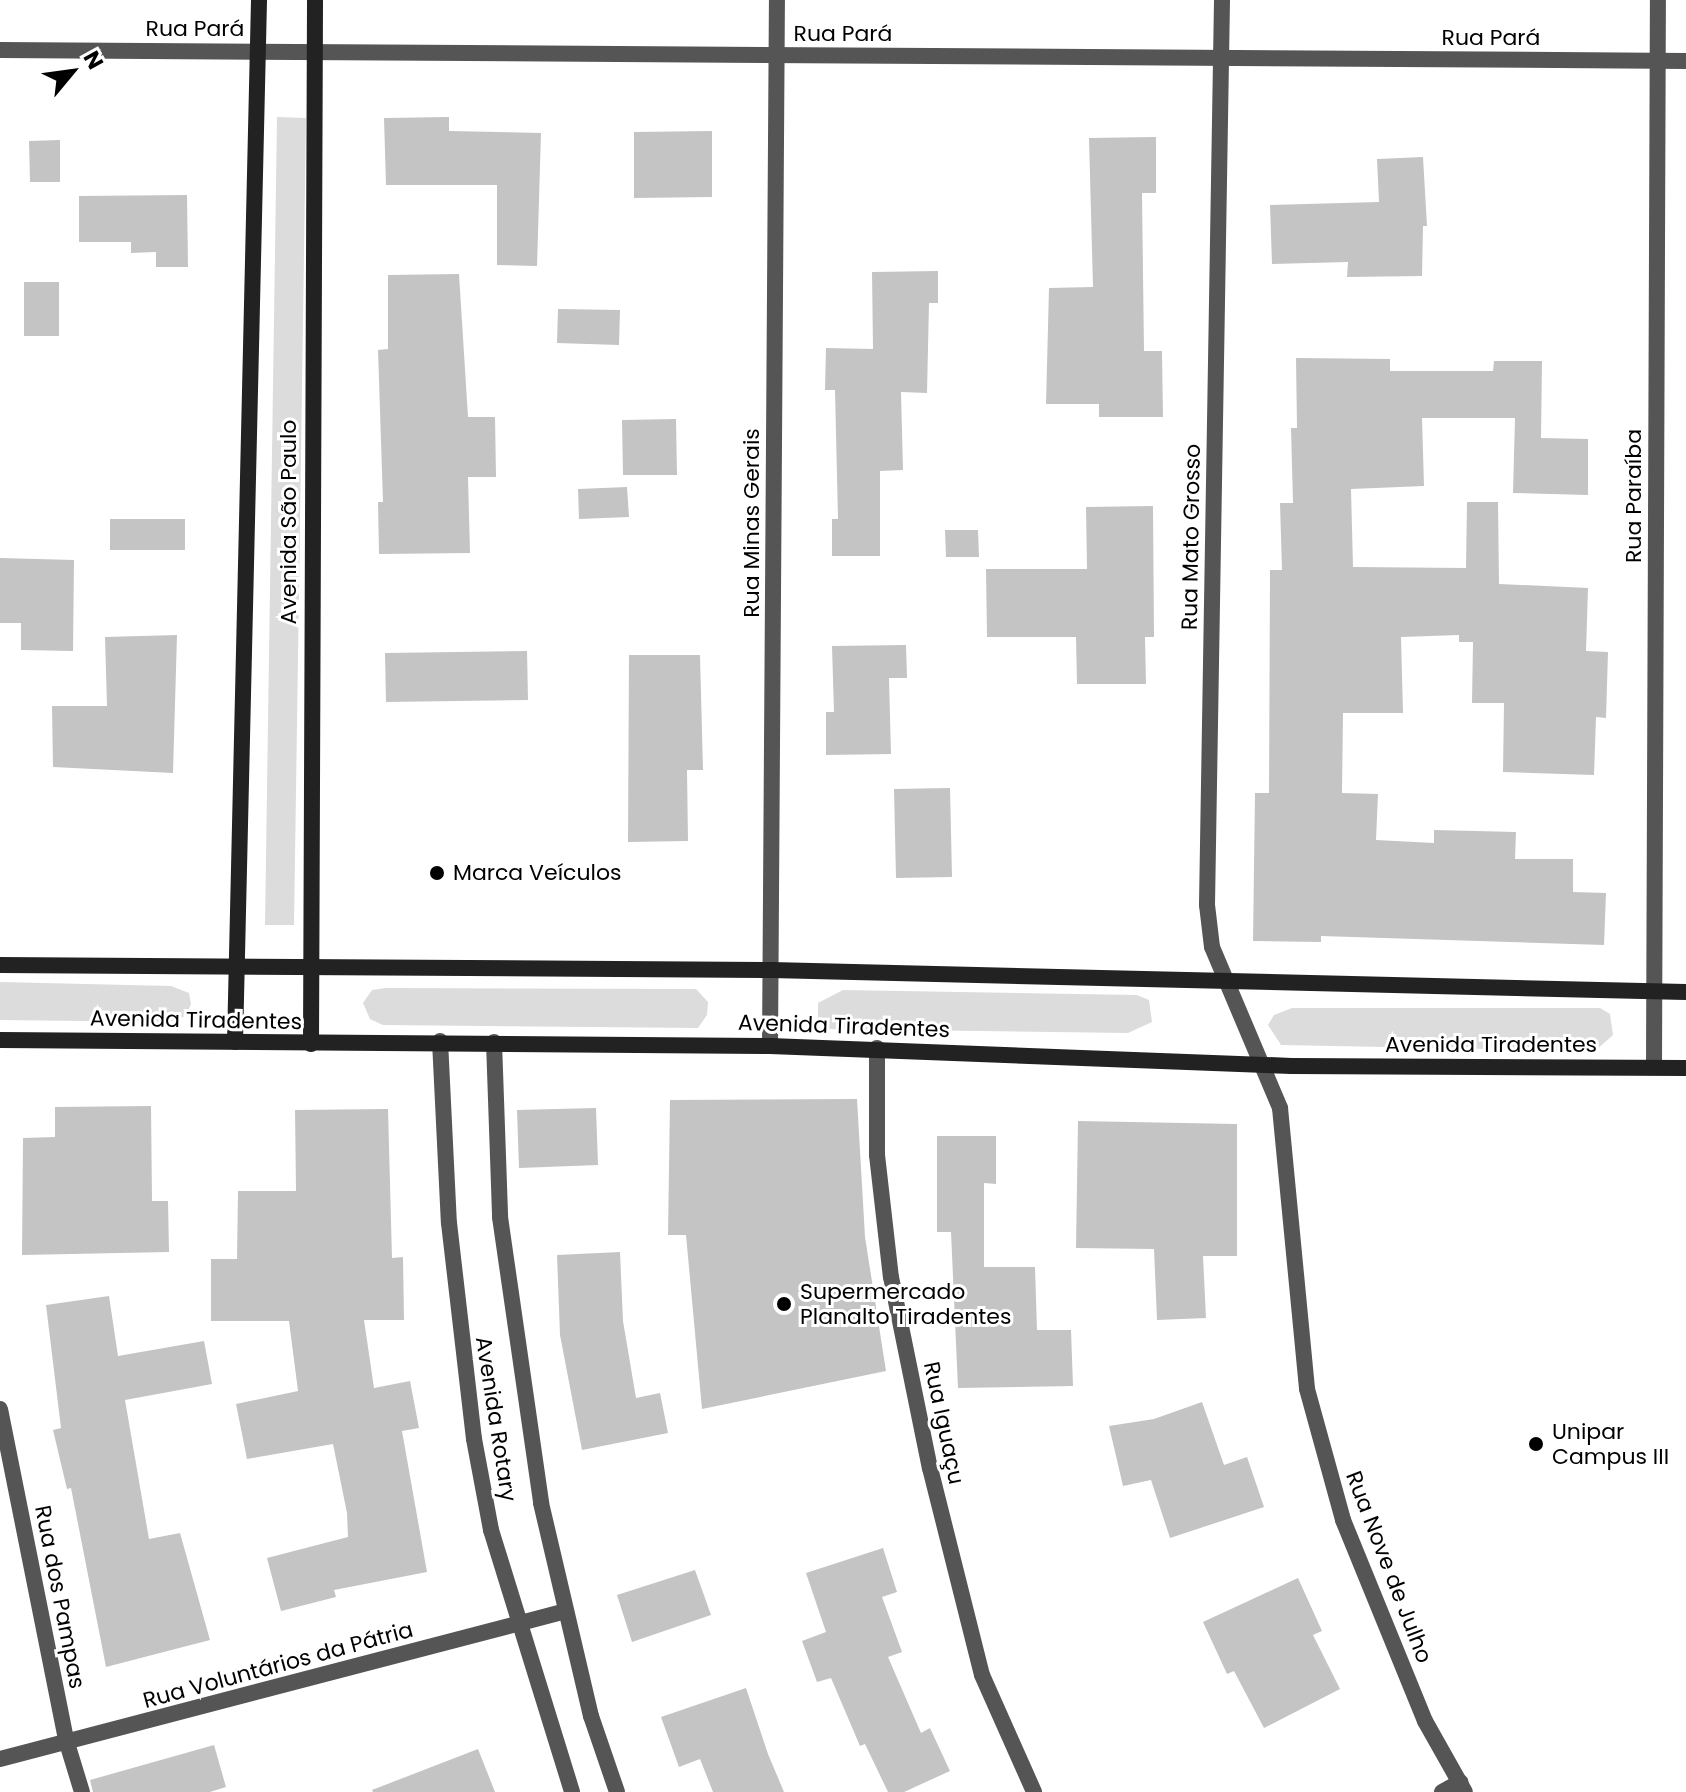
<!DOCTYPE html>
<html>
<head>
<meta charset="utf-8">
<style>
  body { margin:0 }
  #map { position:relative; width:1686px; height:1792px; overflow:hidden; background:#fff; font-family:Poppins,sans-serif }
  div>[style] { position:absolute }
  .green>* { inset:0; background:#dcdcdc }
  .building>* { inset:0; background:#c4c4c4 }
  .street>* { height:16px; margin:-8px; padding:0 8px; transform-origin:8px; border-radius:8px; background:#555 }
  .secondary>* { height:16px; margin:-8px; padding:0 8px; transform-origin:8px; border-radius:8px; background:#222 }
  .dots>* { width:22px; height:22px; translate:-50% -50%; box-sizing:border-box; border:4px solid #fff; border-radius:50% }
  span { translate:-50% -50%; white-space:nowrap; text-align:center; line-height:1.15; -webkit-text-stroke:6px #fff; paint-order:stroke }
  .street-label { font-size:22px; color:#000 }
  .poi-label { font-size:22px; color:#000 }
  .left { translate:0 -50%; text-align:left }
  .north { position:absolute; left:32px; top:32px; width:80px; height:80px; -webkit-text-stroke:6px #fff; paint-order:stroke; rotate:61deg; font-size:22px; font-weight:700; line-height:32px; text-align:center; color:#000 }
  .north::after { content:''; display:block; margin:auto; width:28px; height:36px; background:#000; clip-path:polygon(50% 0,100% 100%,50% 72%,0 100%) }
</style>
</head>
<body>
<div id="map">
  <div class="green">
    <div style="clip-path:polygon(277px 117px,306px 118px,294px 925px,265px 925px)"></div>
    <div style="clip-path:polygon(0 982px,171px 986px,189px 993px,191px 1004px,186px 1016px,169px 1022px,0 1020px)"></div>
    <div style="clip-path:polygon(386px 988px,696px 989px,708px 1002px,707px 1015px,698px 1028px,383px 1025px,370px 1019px,363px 1003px,372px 990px)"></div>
    <div style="clip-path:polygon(843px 990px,1137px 995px,1149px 1000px,1152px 1022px,1128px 1033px,826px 1029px,818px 1019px,818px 1003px)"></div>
    <div style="clip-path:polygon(1292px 1008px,1600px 1008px,1610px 1014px,1613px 1035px,1595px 1051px,1281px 1045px,1268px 1025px,1274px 1015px)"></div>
  </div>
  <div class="building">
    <div style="clip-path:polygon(449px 117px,449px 131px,541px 133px,537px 266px,497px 265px,497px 185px,386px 185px,384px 118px)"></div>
    <div style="clip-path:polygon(712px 131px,712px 197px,634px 198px,634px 132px)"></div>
    <div style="clip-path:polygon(1156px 137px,1156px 193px,1142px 193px,1144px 351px,1162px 351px,1163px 417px,1099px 417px,1099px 404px,1046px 404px,1049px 288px,1093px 287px,1089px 138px)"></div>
    <div style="clip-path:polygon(60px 140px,60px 182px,30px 182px,29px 141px)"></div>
    <div style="clip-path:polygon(1423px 157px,1427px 226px,1423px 226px,1422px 276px,1347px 277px,1348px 262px,1272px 264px,1270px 205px,1379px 202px,1377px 159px)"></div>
    <div style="clip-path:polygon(187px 195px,188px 267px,156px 267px,156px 252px,131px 253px,131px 242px,79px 242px,79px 196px)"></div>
    <div style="clip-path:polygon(938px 271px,938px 303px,929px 303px,927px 393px,901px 392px,903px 470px,880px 471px,880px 556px,832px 556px,832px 519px,838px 519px,835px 390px,825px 390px,826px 348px,873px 349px,872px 272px)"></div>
    <div style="clip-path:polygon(459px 274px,468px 417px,495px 417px,496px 477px,468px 477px,470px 553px,379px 554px,378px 502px,383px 502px,378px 350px,388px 349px,388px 275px)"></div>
    <div style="clip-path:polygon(24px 282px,59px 282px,59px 336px,24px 336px)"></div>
    <div style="clip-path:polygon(558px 309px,620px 310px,619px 345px,557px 343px)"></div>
    <div style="clip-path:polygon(1296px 358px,1390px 359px,1390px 371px,1493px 371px,1494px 361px,1542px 361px,1541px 438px,1588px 439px,1588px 495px,1513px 493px,1515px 418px,1422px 418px,1424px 486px,1351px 489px,1353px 567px,1466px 568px,1467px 502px,1498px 502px,1499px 584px,1588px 588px,1586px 651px,1608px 652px,1606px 718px,1596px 717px,1594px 775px,1503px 772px,1504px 703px,1472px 703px,1473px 642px,1459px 642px,1459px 635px,1401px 637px,1403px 713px,1343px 713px,1342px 793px,1378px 794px,1376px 840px,1434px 843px,1434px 830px,1516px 832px,1515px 859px,1573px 859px,1573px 892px,1606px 893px,1604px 945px,1321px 936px,1321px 942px,1253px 941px,1255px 793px,1269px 793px,1270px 570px,1282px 570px,1280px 503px,1293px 503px,1291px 428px,1297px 428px)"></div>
    <div style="clip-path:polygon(676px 419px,677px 475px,623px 475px,622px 420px)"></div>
    <div style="clip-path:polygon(627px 487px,629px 517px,579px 519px,578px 489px)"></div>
    <div style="clip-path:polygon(1153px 506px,1154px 637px,1145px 637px,1146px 684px,1077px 684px,1076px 637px,987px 637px,986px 569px,1087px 569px,1086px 507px)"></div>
    <div style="clip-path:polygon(110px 519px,185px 519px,185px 550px,110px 550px)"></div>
    <div style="clip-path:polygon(945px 530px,978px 530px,979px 557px,946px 557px)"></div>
    <div style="clip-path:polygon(0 558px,74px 560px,73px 651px,21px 650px,21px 623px,0 623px)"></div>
    <div style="clip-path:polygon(177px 635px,173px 773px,53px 767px,52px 706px,107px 706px,105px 637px)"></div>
    <div style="clip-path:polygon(906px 645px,907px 678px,889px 678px,891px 754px,826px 755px,826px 712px,834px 712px,832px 646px)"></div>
    <div style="clip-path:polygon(527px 651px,528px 700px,386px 702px,385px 653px)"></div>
    <div style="clip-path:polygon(629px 655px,700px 655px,703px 770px,687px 770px,688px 841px,628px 842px)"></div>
    <div style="clip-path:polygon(950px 788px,952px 877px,896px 878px,894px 789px)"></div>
    <div style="clip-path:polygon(857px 1099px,865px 1237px,886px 1371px,702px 1409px,686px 1235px,668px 1235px,670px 1100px)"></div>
    <div style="clip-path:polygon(151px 1106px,152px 1201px,168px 1201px,169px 1252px,22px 1255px,23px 1138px,55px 1137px,55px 1107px)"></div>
    <div style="clip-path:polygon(596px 1108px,598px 1165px,519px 1168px,517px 1110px)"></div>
    <div style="clip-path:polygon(388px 1109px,392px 1258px,403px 1257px,404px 1320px,364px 1320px,374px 1388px,410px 1381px,419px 1428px,402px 1431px,427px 1572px,334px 1590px,336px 1597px,281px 1611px,267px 1558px,348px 1537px,347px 1513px,333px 1444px,247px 1459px,236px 1404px,298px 1391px,289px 1321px,211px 1321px,211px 1259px,237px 1259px,238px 1191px,296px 1191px,295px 1110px)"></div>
    <div style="clip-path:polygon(1078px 1121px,1237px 1124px,1237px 1256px,1203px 1256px,1206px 1318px,1157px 1320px,1154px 1249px,1076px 1248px)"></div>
    <div style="clip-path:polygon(937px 1136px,996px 1136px,996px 1184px,984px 1183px,984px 1267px,1035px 1267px,1037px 1330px,1071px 1330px,1073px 1386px,958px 1388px,951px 1232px,937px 1232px)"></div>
    <div style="clip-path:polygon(620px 1252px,623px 1321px,636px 1398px,660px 1393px,668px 1433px,582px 1450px,560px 1335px,557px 1255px)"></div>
    <div style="clip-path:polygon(109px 1296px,118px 1356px,204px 1341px,212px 1384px,125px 1400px,149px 1539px,180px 1533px,210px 1640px,106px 1667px,71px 1488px,67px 1489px,53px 1430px,61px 1428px,46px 1305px)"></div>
    <div style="clip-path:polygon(1202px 1402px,1224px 1465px,1247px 1457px,1264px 1507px,1170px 1538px,1151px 1480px,1123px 1486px,1109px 1426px,1154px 1419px)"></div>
    <div style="clip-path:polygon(883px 1548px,897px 1592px,882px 1597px,902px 1652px,888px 1657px,921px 1733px,930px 1728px,950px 1771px,904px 1792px,888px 1792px,865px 1744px,860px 1746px,831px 1678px,817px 1682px,802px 1641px,826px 1632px,806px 1573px)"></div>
    <div style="clip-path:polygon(695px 1570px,711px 1615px,632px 1642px,617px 1595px)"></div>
    <div style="clip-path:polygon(1298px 1578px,1322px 1631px,1313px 1635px,1340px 1689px,1264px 1728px,1234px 1671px,1227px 1674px,1203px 1622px)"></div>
    <div style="clip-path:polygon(746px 1688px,768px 1754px,784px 1792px,713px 1792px,700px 1759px,679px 1767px,661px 1717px)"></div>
    <div style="clip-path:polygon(214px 1745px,226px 1787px,210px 1792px,93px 1792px,90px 1780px)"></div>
    <div style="clip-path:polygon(478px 1749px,495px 1792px,373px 1792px,372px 1790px)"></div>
  </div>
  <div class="street">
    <div style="left:1222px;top:0;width:905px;rotate:90.95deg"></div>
    <div style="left:1207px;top:905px;width:42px;rotate:83.2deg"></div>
    <div style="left:1212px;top:947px;width:175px;rotate:67.1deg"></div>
    <div style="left:1280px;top:1108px;width:282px;rotate:84.5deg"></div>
    <div style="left:1307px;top:1389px;width:136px;rotate:74.6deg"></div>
    <div style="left:1343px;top:1520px;width:217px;rotate:67.8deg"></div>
    <div style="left:1425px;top:1721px;width:81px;rotate:60.6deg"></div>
    <div style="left:0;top:50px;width:1686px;rotate:0.37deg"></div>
    <div style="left:440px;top:1041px;width:182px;rotate:87.2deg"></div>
    <div style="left:449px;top:1223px;width:217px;rotate:83.4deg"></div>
    <div style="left:474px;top:1439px;width:93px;rotate:79.4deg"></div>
    <div style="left:491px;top:1530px;width:274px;rotate:72.8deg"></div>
    <div style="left:494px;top:1042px;width:175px;rotate:88deg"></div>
    <div style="left:500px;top:1217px;width:289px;rotate:81.8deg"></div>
    <div style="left:541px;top:1503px;width:219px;rotate:76.8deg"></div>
    <div style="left:591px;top:1716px;width:80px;rotate:71.1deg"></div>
    <div style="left:770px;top:1046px;width:1046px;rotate:-89.62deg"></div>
    <div style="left:877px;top:1048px;width:107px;rotate:90deg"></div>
    <div style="left:877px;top:1155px;width:123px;rotate:83.5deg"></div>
    <div style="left:891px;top:1277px;width:195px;rotate:78.5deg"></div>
    <div style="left:930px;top:1468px;width:213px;rotate:75.9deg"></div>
    <div style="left:982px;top:1675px;width:128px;rotate:66deg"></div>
    <div style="left:1654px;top:1067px;width:1067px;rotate:-89.79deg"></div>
    <div style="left:0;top:1409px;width:341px;rotate:78.7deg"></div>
    <div style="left:67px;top:1743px;width:51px;rotate:73deg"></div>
    <div style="left:0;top:1759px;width:585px;rotate:-14.65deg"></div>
    <div style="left:1442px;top:1792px;width:21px;rotate:-29deg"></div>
  </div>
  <div class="secondary">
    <div style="left:0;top:965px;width:771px;rotate:0.37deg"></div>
    <div style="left:771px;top:970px;width:915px;rotate:1.38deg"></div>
    <div style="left:0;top:1040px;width:770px;rotate:0.45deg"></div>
    <div style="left:770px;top:1046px;width:522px;rotate:2.19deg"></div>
    <div style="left:1292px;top:1066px;width:394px;rotate:0.3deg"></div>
    <div style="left:235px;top:1042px;width:1042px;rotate:-88.68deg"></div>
    <div style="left:311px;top:1044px;width:1044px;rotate:-89.78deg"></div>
  </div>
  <div class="dots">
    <div style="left:437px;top:873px;background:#000"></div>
    <div style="left:784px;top:1304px;background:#000"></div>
    <div style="left:1536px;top:1444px;background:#000"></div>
  </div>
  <div class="street-label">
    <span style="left:195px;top:29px">Rua Pará</span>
    <span style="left:843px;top:34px">Rua Pará</span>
    <span style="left:1491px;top:38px">Rua Pará</span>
    <span style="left:1634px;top:496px;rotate:-90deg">Rua Paraíba</span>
    <span style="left:289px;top:522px;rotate:-90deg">Avenida São Paulo</span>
    <span style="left:752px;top:523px;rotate:-90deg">Rua Minas Gerais</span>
    <span style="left:1191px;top:537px;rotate:-89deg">Rua Mato Grosso</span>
    <span style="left:196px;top:1020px;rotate:1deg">Avenida Tiradentes</span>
    <span style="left:844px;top:1026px;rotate:2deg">Avenida Tiradentes</span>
    <span style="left:1491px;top:1045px">Avenida Tiradentes</span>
    <span style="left:496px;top:1419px;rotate:81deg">Avenida Rotary</span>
    <span style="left:944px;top:1423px;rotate:78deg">Rua Iguaçu</span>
    <span style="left:1389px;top:1567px;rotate:69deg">Rua Nove de Julho</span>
    <span style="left:60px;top:1597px;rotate:79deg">Rua dos Pampas</span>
    <span style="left:278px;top:1665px;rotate:-15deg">Rua Voluntários da Pátria</span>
  </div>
  <div class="poi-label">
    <span class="left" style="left:453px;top:873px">Marca Veículos</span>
    <span class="left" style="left:800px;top:1304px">Supermercado<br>Planalto Tiradentes</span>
    <span class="left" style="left:1552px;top:1444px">Unipar<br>Campus III</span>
  </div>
  <div class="north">N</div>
</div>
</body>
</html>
